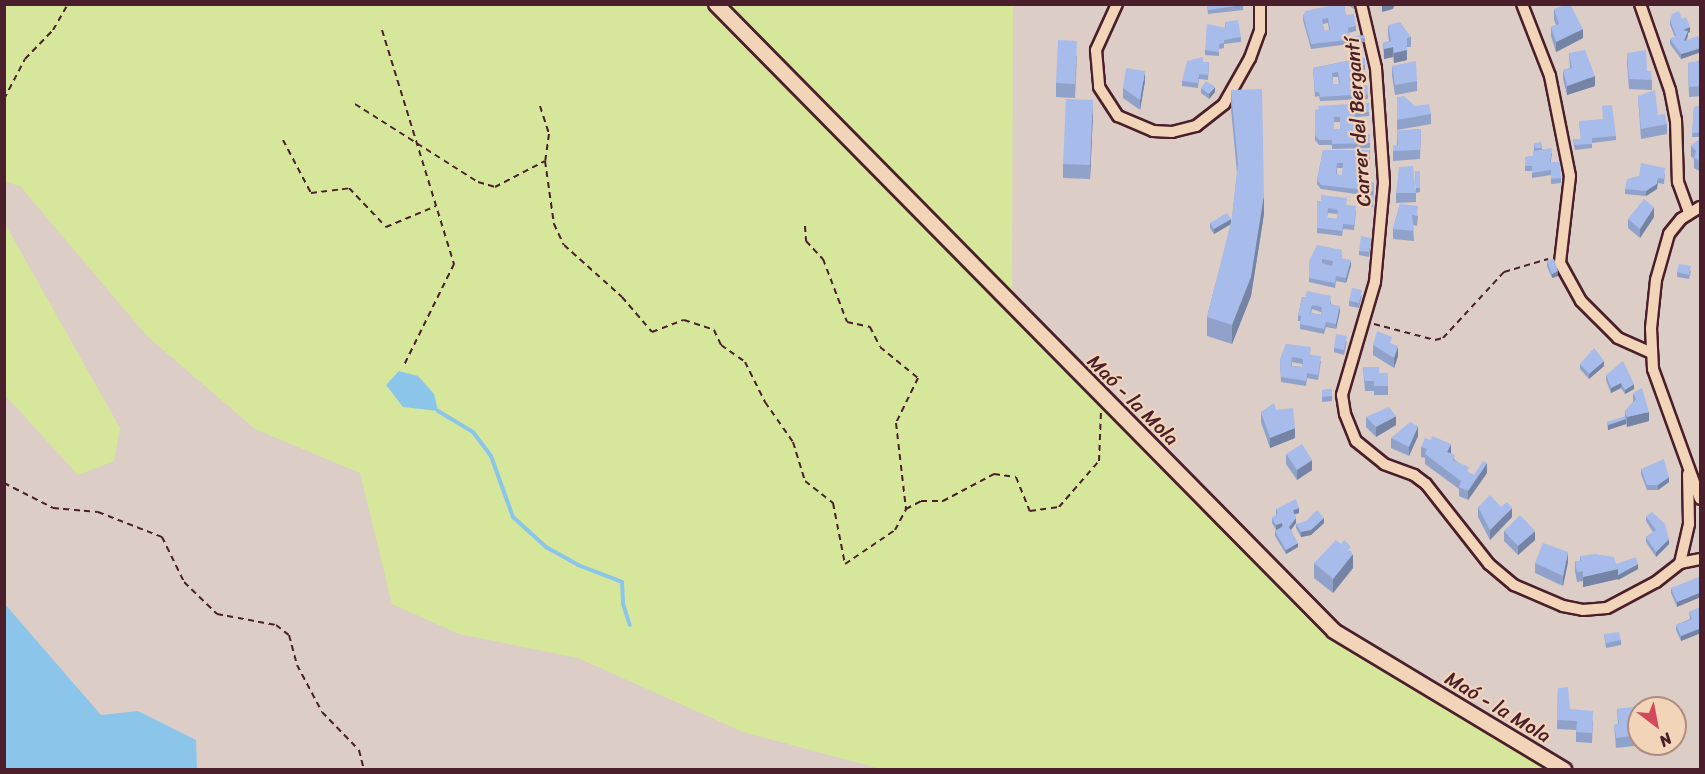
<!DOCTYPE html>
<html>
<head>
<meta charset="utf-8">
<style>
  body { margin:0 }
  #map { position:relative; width:1705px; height:774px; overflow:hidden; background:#dccdc7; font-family:Sriracha,sans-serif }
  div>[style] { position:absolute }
  .green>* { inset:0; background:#d6e79b }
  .water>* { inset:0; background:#8bc6ea }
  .stream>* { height:4px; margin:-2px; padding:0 2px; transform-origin:2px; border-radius:2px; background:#8bc6ea }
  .path>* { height:2px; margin-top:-1px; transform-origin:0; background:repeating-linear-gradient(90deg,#4a1f2b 0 6px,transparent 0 10.5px) }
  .roads { filter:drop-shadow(2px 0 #4a1f2b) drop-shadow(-2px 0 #4a1f2b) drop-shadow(0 2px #4a1f2b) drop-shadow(0 -2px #4a1f2b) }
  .minor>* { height:10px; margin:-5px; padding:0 5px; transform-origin:5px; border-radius:5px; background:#f2d4b8 }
  .tertiary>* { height:14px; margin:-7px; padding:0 7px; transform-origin:7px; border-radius:7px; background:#f2d4b8 }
  .wall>* { inset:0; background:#90a2c9 }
  .shaded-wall>* { inset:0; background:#7584a4 }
  .building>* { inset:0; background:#a7bcea }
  span { translate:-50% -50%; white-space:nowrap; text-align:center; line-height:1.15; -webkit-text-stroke:4.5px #f2d4b8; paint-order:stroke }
  .street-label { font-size:20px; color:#4a1f2b }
  .frame { position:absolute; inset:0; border:6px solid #4a1f2b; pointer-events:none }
  .north { position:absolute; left:1627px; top:696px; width:60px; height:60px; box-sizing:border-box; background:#f2d4b8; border:2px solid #af8c80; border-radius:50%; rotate:148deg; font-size:16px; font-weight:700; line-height:24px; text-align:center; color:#4a1f2b }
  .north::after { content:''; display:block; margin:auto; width:21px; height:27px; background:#d1495b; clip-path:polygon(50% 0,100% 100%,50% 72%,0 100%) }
</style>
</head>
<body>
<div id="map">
  <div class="green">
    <div style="clip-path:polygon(4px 5px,1013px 5px,1012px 304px,1334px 631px,1564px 769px,881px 769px,743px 732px,578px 658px,459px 634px,392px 604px,360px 473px,255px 429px,147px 336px,20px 186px,5px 182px)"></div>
    <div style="clip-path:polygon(4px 222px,120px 428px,114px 461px,78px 475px,5px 395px)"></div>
  </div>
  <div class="water">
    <div style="clip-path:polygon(399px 371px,418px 376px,434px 394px,438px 411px,403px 407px,386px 385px)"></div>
    <div style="clip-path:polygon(4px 603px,101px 715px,138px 711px,196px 740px,197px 769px,5px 769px)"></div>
  </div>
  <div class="stream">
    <div style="left:438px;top:411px;width:41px;rotate:31deg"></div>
    <div style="left:473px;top:432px;width:30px;rotate:53deg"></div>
    <div style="left:491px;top:456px;width:65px;rotate:70.2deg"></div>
    <div style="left:513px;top:517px;width:45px;rotate:42.3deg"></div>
    <div style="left:546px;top:547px;width:37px;rotate:29deg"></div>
    <div style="left:578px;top:565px;width:47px;rotate:21.1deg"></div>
    <div style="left:622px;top:582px;width:22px;rotate:87deg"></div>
    <div style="left:623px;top:604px;width:22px;rotate:72deg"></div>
  </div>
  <div class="path">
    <div style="left:382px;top:30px;width:245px;rotate:72.9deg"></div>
    <div style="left:454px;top:264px;width:113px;rotate:116.3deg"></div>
    <div style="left:4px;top:99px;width:45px;rotate:-62.3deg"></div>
    <div style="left:25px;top:59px;width:40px;rotate:-46deg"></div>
    <div style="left:53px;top:30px;width:30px;rotate:-60deg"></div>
    <div style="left:355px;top:104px;width:146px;rotate:32.4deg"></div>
    <div style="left:478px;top:182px;width:18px;rotate:16deg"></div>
    <div style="left:495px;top:187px;width:56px;rotate:-27.5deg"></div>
    <div style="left:545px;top:161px;width:64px;rotate:81.9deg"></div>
    <div style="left:554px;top:224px;width:23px;rotate:65deg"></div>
    <div style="left:564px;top:245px;width:78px;rotate:41.9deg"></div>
    <div style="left:622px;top:297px;width:46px;rotate:49.4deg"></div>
    <div style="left:652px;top:332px;width:34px;rotate:-21deg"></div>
    <div style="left:684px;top:320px;width:32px;rotate:18deg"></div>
    <div style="left:714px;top:330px;width:17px;rotate:65deg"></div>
    <div style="left:721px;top:345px;width:29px;rotate:35deg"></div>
    <div style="left:745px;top:362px;width:45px;rotate:63.4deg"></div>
    <div style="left:765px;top:402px;width:49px;rotate:55deg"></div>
    <div style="left:793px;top:442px;width:41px;rotate:72.9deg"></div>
    <div style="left:805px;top:481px;width:36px;rotate:38deg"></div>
    <div style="left:833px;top:503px;width:62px;rotate:78.9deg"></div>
    <div style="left:845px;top:564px;width:60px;rotate:-34.2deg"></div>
    <div style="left:895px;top:530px;width:24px;rotate:-62deg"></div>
    <div style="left:906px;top:509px;width:17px;rotate:-28deg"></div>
    <div style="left:921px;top:501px;width:22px"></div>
    <div style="left:943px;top:501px;width:58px;rotate:-27.9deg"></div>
    <div style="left:994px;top:474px;width:22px;rotate:8deg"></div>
    <div style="left:1016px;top:477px;width:37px;rotate:68deg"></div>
    <div style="left:1030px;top:511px;width:29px;rotate:-8deg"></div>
    <div style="left:1059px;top:507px;width:61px;rotate:-49deg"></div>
    <div style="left:1099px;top:461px;width:49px;rotate:-87.7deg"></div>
    <div style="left:540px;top:106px;width:29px;rotate:72deg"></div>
    <div style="left:549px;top:134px;width:27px;rotate:98deg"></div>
    <div style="left:283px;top:140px;width:60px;rotate:62.2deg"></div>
    <div style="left:311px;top:193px;width:38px;rotate:-7deg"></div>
    <div style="left:349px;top:188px;width:54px;rotate:46.5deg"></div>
    <div style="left:386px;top:227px;width:54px;rotate:-22.8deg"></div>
    <div style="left:805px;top:226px;width:15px;rotate:86deg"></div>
    <div style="left:806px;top:241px;width:25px;rotate:47deg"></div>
    <div style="left:823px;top:259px;width:67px;rotate:69.1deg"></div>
    <div style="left:847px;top:322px;width:24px;rotate:12deg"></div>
    <div style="left:870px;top:327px;width:22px;rotate:63deg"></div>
    <div style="left:880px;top:347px;width:49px;rotate:39.2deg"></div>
    <div style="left:918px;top:378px;width:50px;rotate:116.1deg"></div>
    <div style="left:896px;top:423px;width:87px;rotate:83.4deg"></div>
    <div style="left:1374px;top:324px;width:63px;rotate:14.7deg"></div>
    <div style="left:1435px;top:340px;width:8px;rotate:-14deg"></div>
    <div style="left:1443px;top:338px;width:90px;rotate:-47.3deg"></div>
    <div style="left:1504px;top:272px;width:46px;rotate:-16.5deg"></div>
    <div style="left:4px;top:483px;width:55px;rotate:27deg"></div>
    <div style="left:53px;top:508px;width:45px;rotate:5.1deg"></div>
    <div style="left:98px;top:512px;width:69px;rotate:21.3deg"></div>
    <div style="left:162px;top:537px;width:50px;rotate:63.9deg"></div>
    <div style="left:184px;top:582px;width:46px;rotate:44.1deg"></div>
    <div style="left:217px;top:614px;width:60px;rotate:10.6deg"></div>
    <div style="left:276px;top:625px;width:16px;rotate:38deg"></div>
    <div style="left:289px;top:635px;width:31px;rotate:75deg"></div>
    <div style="left:297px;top:665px;width:53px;rotate:62deg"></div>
    <div style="left:322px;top:712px;width:53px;rotate:45.8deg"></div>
    <div style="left:359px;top:750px;width:21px;rotate:76deg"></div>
  </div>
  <div class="roads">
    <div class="minor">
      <div style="left:1117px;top:4px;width:51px;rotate:114.5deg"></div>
      <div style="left:1096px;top:50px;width:37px;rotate:85deg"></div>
      <div style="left:1099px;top:87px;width:35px;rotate:57deg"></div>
      <div style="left:1118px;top:116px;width:38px;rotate:23deg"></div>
      <div style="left:1153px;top:131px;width:19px;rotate:3deg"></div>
      <div style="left:1172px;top:132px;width:25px;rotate:-14deg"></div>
      <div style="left:1196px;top:126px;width:36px;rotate:-38deg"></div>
      <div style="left:1224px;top:104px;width:53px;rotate:-60.5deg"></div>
      <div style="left:1250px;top:58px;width:29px;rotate:-70deg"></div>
      <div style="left:1260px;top:31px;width:27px;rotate:-90deg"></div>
      <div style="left:1361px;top:4px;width:66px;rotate:76.8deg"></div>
      <div style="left:1376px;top:68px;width:115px;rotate:86deg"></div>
      <div style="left:1384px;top:183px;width:99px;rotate:95.2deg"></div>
      <div style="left:1375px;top:282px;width:118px;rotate:106.3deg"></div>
      <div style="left:1342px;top:395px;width:19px;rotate:81deg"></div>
      <div style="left:1345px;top:414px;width:29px;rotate:68deg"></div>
      <div style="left:1356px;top:441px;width:36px;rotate:39deg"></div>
      <div style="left:1384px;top:464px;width:32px;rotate:20deg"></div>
      <div style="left:1414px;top:475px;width:15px;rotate:37deg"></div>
      <div style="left:1426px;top:484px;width:102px;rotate:51.8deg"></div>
      <div style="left:1489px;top:564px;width:33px;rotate:40deg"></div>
      <div style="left:1514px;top:585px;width:53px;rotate:23.2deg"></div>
      <div style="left:1563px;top:606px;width:20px;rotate:11deg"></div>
      <div style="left:1583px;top:610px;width:24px;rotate:-5deg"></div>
      <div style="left:1607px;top:608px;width:55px;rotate:-28deg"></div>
      <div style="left:1656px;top:582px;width:31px;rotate:-38deg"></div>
      <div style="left:1680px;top:563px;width:20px;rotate:-11deg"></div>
      <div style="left:1522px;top:4px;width:77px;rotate:68.7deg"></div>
      <div style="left:1550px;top:76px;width:102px;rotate:78.7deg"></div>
      <div style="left:1570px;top:176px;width:88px;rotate:96.6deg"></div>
      <div style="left:1560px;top:263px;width:43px;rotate:61.1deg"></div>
      <div style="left:1581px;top:301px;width:52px;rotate:45deg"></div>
      <div style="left:1618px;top:338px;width:36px;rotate:24deg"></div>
      <div style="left:1640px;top:4px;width:91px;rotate:70.8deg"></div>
      <div style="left:1670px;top:90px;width:31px;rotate:79deg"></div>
      <div style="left:1676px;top:120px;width:62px;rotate:88.2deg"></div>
      <div style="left:1678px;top:182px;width:33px;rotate:70deg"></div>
      <div style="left:1700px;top:207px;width:22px;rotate:148deg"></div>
      <div style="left:1681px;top:219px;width:19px;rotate:129deg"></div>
      <div style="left:1669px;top:234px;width:48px;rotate:105.8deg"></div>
      <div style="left:1656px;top:280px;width:48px;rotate:95.9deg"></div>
      <div style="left:1651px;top:328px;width:41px;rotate:87.2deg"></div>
      <div style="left:1653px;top:369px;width:138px;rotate:70.1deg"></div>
      <div style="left:1680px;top:563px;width:40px;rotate:-77deg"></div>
      <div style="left:1689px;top:524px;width:50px;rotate:-91.1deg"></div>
    </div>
    <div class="tertiary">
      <div style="left:716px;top:4px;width:880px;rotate:45.41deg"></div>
      <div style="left:1334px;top:631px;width:269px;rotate:31.1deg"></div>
    </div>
  </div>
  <div class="wall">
    <div style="clip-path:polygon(1207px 4px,1243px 4px,1243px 10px,1208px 14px)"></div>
    <div style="clip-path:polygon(evenodd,1337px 4px,1354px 4px,1354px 9px,1348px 5px,1344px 6px,1346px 15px,1356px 26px,1356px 31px,1348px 33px,1349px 37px,1365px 38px,1365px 42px,1311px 49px,1303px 20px,1303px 15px,1337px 4px,1328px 23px,1329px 30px,1324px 31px,1323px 24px,1328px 23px)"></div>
    <div style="clip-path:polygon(1554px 9px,1583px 38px,1556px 52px,1551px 36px,1551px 27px,1556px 25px,1554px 19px)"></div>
    <div style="clip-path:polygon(1682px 19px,1690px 32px,1688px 33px,1686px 41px,1701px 42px,1701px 52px,1681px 59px,1670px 44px,1670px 39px,1675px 37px,1670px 25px,1670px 20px)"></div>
    <div style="clip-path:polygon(1225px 22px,1241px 37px,1241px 42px,1224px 44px,1224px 48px,1219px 49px,1219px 56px,1205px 55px,1205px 50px,1225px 28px)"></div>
    <div style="clip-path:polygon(1388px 25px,1411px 37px,1411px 47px,1407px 47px,1407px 60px,1394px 63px,1393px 57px,1384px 59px,1383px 43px,1389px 41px,1388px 34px)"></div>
    <div style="clip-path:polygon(1569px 53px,1595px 86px,1567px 95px,1563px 79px,1563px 70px,1570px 68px)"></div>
    <div style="clip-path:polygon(1627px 53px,1647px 71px,1652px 80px,1652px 90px,1629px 89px,1627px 63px)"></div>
    <div style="clip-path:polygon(1077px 55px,1075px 98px,1056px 97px,1056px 83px)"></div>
    <div style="clip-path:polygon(1365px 58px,1365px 70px,1355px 70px,1354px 59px)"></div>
    <div style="clip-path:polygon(evenodd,1352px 60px,1357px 86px,1367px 85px,1368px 99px,1320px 101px,1319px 96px,1315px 97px,1313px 68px,1352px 60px,1333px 77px,1338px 77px,1339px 84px,1333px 84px,1333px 77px)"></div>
    <div style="clip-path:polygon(1701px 61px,1701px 96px,1689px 97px,1688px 63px)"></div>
    <div style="clip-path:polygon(1203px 62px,1209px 62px,1208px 80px,1199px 79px,1198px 88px,1182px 86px,1182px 81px)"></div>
    <div style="clip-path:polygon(1392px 66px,1417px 81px,1417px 91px,1395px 95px,1392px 75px)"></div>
    <div style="clip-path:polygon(1145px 81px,1140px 110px,1123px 98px,1123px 88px)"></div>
    <div style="clip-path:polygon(1201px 88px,1215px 92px,1209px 99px,1201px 93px)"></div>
    <div style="clip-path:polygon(1231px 90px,1264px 214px,1251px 296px,1232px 344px,1207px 336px,1207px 317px,1231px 224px,1214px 234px,1210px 228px,1210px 223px,1231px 224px,1232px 218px,1237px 173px,1231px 109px)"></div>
    <div style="clip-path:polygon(1638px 96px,1667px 124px,1667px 134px,1641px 139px)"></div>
    <div style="clip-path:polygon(evenodd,1369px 103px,1369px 116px,1355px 117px,1355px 134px,1370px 134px,1370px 148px,1332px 149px,1332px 145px,1319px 145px,1315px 140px,1315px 110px,1369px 103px,1334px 122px,1340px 122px,1340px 129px,1334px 129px,1334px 122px)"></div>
    <div style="clip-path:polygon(1415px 106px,1431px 114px,1431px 124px,1397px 130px,1397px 120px)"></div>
    <div style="clip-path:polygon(1701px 106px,1701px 137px,1692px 137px,1694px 107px)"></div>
    <div style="clip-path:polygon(1093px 114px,1090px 179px,1063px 178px,1063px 164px)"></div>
    <div style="clip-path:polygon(1579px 121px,1616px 136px,1616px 140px,1592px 143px,1592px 148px,1575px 150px,1573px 139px,1581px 139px)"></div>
    <div style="clip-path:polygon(1421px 129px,1420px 159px,1393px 161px,1393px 145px,1397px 145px,1397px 131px)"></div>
    <div style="clip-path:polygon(1701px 138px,1701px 172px,1694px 168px,1694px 159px,1691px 156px,1691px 146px)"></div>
    <div style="clip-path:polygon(1541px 142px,1542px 149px,1552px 153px,1551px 162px,1561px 178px,1561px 183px,1551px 184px,1551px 175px,1532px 178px,1532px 171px,1525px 171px,1525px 157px,1533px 156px,1534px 150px,1534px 144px)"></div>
    <div style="clip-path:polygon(evenodd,1323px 150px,1369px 164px,1360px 168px,1359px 185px,1374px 182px,1373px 207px,1363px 205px,1363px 195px,1321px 189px,1317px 184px,1317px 180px,1323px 150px,1337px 168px,1343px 168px,1342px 175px,1337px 175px,1337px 168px)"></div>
    <div style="clip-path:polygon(1415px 171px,1420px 171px,1420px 192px,1416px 193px,1416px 202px,1396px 203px,1396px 193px,1416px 190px)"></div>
    <div style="clip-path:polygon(1665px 173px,1664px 184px,1658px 183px,1657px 189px,1646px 196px,1625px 194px,1625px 189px)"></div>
    <div style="clip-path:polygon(evenodd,1317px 201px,1347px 205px,1356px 211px,1354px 230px,1343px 229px,1342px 236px,1317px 233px,1317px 201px,1328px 213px,1338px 214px,1337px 219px,1327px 218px,1328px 213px)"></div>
    <div style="clip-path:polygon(1400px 204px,1418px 216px,1417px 226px,1413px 225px,1414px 241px,1393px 239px,1393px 229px)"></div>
    <div style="clip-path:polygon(1654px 217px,1640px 238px,1628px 228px,1628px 219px)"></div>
    <div style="clip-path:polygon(1371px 243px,1369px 257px,1359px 255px,1359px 251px)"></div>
    <div style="clip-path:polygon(1342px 255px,1341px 258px,1351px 265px,1346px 283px,1336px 281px,1335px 288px,1309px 282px,1309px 261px)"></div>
    <div style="clip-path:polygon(1547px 261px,1558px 276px,1552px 278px,1547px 266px)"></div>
    <div style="clip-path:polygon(1691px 271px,1689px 279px,1677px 277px,1677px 272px)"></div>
    <div style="clip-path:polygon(1362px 295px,1359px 308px,1349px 306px,1349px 301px)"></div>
    <div style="clip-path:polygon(evenodd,1302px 297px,1331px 301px,1331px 304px,1340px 311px,1336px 329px,1326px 327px,1324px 334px,1300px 329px,1300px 321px,1298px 321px,1298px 316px,1302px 297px,1312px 309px,1321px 312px,1321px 315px,1311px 313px,1312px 309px)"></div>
    <div style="clip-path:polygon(1347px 341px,1344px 355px,1334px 352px,1334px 348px)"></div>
    <div style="clip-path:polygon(evenodd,1286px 344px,1311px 355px,1321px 361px,1318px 380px,1307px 378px,1306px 386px,1281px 382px,1280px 360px,1286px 344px,1292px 362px,1302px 364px,1302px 367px,1292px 366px,1292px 362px)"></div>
    <div style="clip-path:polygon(1392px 344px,1398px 356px,1394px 368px,1373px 355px,1373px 345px)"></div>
    <div style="clip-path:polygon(1580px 364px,1604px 366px,1589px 379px,1580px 369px)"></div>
    <div style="clip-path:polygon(1363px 367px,1379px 373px,1388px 373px,1388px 395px,1374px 395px,1374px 391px,1365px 391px)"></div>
    <div style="clip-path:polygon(1606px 375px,1634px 389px,1625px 394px,1621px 388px,1611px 393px,1606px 380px)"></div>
    <div style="clip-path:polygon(1332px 389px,1332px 401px,1322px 402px,1322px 390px)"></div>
    <div style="clip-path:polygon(1633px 393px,1649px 421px,1627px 427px,1626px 423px,1626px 424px,1608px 430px,1607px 422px,1625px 417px,1625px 411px,1633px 402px)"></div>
    <div style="clip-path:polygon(1276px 410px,1295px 438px,1270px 448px,1261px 422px,1261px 412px)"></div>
    <div style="clip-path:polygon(1366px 417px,1396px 425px,1376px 437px,1366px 427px)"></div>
    <div style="clip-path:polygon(1418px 436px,1409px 456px,1391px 448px,1391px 438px)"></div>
    <div style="clip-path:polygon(1431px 440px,1451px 453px,1455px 460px,1469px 473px,1474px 475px,1487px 473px,1468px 500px,1459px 496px,1459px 489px,1425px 464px,1425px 458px,1421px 457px,1421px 447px)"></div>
    <div style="clip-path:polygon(1286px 454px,1312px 470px,1297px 480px,1286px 464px)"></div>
    <div style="clip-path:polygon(1641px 469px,1669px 482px,1658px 490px,1647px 490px,1641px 474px)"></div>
    <div style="clip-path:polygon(1478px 507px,1501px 507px,1512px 517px,1490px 540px,1478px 517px)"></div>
    <div style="clip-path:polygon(1276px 509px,1299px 513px,1295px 514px,1296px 523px,1291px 530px,1298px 547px,1286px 554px,1275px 536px,1275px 531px,1276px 530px,1272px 523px,1272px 518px,1276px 515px)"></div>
    <div style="clip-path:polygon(1646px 516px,1669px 544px,1656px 557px,1646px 542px,1646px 537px,1653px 532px,1646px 521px)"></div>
    <div style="clip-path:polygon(1324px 523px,1311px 535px,1301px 537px,1296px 528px,1296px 524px)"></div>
    <div style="clip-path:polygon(1504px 531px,1535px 540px,1518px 555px,1504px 541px)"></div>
    <div style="clip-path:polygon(1351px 551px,1353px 568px,1333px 593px,1314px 578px,1314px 563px)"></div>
    <div style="clip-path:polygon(1580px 556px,1616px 564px,1638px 569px,1618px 580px,1618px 579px,1583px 587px,1583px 581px,1577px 582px,1575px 571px,1575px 561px,1580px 561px)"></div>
    <div style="clip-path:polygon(1568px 562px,1563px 586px,1535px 573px,1535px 563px)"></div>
    <div style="clip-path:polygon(1701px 580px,1677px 607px,1671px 593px,1671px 588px)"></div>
    <div style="clip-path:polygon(1701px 607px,1701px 633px,1681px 641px,1676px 630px,1676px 625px,1690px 619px,1689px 612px)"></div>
    <div style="clip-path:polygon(1604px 634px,1621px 640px,1621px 645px,1606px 648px)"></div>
    <div style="clip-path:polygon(1558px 688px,1570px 709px,1593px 721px,1592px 743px,1576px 742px,1576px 730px,1557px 729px)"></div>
    <div style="clip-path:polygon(1639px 708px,1639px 744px,1643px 745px,1616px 748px,1614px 725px,1618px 724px,1617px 709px)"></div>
  </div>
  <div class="shaded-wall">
    <div style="clip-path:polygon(1382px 4px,1395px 4px,1393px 9px,1382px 12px)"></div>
    <div style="clip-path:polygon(1690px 27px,1690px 32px,1688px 33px,1688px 36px,1684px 46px,1683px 30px)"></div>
    <div style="clip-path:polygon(1583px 29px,1583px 38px,1556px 52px,1556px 42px)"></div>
    <div style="clip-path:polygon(1393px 47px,1393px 57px,1384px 59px,1384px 49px)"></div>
    <div style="clip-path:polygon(1701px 48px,1701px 52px,1681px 59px,1681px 54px)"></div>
    <div style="clip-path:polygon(1407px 50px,1407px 60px,1394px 63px,1394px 53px)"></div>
    <div style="clip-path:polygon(1145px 71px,1145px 81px,1140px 110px,1140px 100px)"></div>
    <div style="clip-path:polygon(1595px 76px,1595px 86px,1567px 95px,1567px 86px)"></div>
    <div style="clip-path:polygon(1215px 87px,1215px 92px,1209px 99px,1209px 94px)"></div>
    <div style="clip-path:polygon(1093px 100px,1093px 114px,1090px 179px,1090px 165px)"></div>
    <div style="clip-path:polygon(1370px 150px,1369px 164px,1360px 168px,1359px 190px,1360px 163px)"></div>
    <div style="clip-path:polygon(1658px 178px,1657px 189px,1646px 196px,1646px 191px)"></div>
    <div style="clip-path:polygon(1264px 195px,1264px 214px,1251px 296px,1232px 344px,1232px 325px)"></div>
    <div style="clip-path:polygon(1654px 207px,1654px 217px,1640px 238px,1640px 229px)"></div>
    <div style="clip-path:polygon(1231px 219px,1231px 224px,1214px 234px,1214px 229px)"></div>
    <div style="clip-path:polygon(1351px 260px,1351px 265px,1346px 283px,1346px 278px)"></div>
    <div style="clip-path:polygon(1558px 271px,1558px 276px,1552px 278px,1552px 274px)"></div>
    <div style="clip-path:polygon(1340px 306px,1340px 311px,1336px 329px,1336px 324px)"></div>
    <div style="clip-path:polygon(1398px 346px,1398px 356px,1394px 368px,1394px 358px)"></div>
    <div style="clip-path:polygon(1604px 361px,1604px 366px,1589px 379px,1589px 374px)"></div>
    <div style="clip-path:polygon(1621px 383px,1621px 388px,1611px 393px,1611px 388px)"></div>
    <div style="clip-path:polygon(1634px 384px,1634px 389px,1625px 394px,1625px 390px)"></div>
    <div style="clip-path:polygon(1649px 412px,1649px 421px,1627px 427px,1627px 417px)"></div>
    <div style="clip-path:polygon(1396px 416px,1396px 425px,1376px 437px,1376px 427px)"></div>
    <div style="clip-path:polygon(1626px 419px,1626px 424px,1608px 430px,1608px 425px)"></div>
    <div style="clip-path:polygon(1418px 426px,1418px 436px,1409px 456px,1409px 447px)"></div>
    <div style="clip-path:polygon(1295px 428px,1295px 438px,1270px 448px,1270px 438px)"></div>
    <div style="clip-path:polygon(1451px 444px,1451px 454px,1447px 452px)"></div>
    <div style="clip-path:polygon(1312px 460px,1312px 470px,1297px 480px,1297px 470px)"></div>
    <div style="clip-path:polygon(1487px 463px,1487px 473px,1468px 500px,1468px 491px)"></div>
    <div style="clip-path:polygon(1669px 477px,1669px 482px,1658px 490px,1658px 485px)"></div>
    <div style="clip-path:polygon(1299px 508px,1299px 513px,1293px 515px,1293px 510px)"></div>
    <div style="clip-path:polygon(1512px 508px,1512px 517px,1490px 540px,1490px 530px)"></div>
    <div style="clip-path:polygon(1296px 518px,1296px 523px,1289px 532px,1289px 527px)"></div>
    <div style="clip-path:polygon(1324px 518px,1324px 523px,1311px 535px,1301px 537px,1301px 532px)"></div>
    <div style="clip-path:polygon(1282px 523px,1282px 528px,1276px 530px,1276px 525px)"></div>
    <div style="clip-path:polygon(1535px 531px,1535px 540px,1518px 555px,1518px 546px)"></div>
    <div style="clip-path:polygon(1669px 539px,1669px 544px,1656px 557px,1656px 552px)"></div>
    <div style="clip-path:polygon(1298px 543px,1298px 547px,1286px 554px,1286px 550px)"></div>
    <div style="clip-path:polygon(1568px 552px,1568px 562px,1563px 586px,1563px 576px)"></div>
    <div style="clip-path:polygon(1353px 554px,1353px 568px,1333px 593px,1333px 579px)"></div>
    <div style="clip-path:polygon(1638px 564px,1638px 569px,1618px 580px,1618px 575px)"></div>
    <div style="clip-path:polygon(1618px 569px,1618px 579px,1583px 587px,1583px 577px)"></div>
    <div style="clip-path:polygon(1701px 592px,1701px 597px,1677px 607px,1677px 602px)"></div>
    <div style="clip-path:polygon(1701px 628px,1701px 633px,1681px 641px,1681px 636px)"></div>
  </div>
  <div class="building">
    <div style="clip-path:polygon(1207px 4px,1243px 4px,1243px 5px,1208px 10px)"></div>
    <div style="clip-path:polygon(evenodd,1337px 4px,1344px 4px,1346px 15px,1354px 14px,1356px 26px,1348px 28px,1349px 37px,1364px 35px,1365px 38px,1311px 44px,1303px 15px,1306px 11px,1337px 4px,1328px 18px,1330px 30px,1324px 31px,1322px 19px,1328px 18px)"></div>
    <div style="clip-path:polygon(1567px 4px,1570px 4px,1583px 29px,1556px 42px,1551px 27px,1559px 24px,1554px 9px)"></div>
    <div style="clip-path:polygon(1679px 11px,1682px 19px,1686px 17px,1690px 27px,1683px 30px,1688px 31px,1684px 41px,1698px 36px,1701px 42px,1701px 48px,1681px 54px,1670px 39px,1676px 36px,1670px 20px,1672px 14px)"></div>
    <div style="clip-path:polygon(1238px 20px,1241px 37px,1224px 40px,1224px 43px,1219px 44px,1219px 52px,1205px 50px,1207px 24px,1226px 28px,1225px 22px)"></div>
    <div style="clip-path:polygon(1400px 22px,1411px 37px,1407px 38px,1407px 50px,1394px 53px,1393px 47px,1384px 49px,1383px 43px,1391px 41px,1388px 25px)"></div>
    <div style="clip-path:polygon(1058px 40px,1077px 41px,1075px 84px,1056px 83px)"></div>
    <div style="clip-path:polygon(1585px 50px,1595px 76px,1567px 86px,1563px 70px,1572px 68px,1569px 53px)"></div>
    <div style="clip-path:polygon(1646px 50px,1647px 71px,1651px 71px,1652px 80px,1629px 79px,1627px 53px)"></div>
    <div style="clip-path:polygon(1203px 57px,1203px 62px,1209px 62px,1208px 75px,1199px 74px,1198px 83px,1182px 81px,1187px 61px)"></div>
    <div style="clip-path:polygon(1365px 58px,1365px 65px,1355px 66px,1354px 59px)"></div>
    <div style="clip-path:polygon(evenodd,1352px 60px,1357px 86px,1367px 85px,1368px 94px,1320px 97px,1319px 92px,1315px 92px,1313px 68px,1352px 60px,1338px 72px,1340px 84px,1333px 84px,1332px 73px,1338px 72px)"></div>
    <div style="clip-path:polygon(1416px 61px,1417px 81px,1395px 85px,1392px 66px)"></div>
    <div style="clip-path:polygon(1701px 61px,1701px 86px,1689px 87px,1688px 63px)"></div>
    <div style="clip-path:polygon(1126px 68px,1145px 71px,1140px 100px,1123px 88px)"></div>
    <div style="clip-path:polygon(1206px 81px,1215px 87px,1209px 94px,1201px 88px)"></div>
    <div style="clip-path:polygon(1262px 89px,1264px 195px,1251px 277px,1232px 325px,1207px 317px,1232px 218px,1238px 164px,1231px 90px)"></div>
    <div style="clip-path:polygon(1655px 90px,1658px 115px,1665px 114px,1667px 124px,1641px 129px,1638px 96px)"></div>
    <div style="clip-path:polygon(1404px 96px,1415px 106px,1429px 104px,1431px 114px,1397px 120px,1397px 97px)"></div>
    <div style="clip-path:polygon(1066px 99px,1093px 100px,1090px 165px,1063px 164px)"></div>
    <div style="clip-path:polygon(evenodd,1369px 103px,1369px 112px,1355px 112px,1355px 134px,1370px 134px,1370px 143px,1332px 144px,1332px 140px,1319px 140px,1315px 135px,1315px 110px,1319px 110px,1318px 106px,1369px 103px,1334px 117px,1340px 117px,1340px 129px,1334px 129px,1334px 117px)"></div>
    <div style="clip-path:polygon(1612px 105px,1616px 136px,1592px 138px,1592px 144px,1575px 145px,1573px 139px,1581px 139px,1579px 121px,1603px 119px,1602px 106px)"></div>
    <div style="clip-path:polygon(1701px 106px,1701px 132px,1692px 133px,1694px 107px)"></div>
    <div style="clip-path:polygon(1421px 129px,1420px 150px,1393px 151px,1393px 145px,1398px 145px,1397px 131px)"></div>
    <div style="clip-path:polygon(1700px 138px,1701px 138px,1701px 162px,1694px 158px,1696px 151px,1691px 146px)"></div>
    <div style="clip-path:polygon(1541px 142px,1542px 148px,1535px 148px,1534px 144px)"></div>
    <div style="clip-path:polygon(1552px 148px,1550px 162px,1560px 162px,1561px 178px,1551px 179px,1551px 170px,1532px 173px,1532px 166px,1525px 166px,1525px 157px,1533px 156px,1533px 151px)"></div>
    <div style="clip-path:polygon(evenodd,1323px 150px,1370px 150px,1369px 159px,1360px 163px,1359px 185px,1374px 182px,1373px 191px,1321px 185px,1317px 180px,1323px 150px,1337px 163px,1343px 163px,1342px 175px,1336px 174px,1337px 163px)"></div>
    <div style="clip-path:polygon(1641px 163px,1665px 168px,1664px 179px,1658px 178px,1657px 184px,1646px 191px,1625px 189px,1627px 179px,1639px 176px)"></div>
    <div style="clip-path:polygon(1413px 166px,1416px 193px,1396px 193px,1399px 167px)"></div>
    <div style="clip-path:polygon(1415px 171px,1420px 171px,1420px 188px,1416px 188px)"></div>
    <div style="clip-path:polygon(1363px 194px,1374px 195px,1373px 202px,1363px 200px)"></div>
    <div style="clip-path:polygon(evenodd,1321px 195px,1347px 198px,1346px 205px,1356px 206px,1354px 225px,1343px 224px,1342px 231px,1317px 228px,1317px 201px,1321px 202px,1321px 195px,1328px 208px,1338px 210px,1337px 219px,1327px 218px,1328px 208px)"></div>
    <div style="clip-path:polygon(1644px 199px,1654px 207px,1640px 229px,1628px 219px)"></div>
    <div style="clip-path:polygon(1400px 204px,1418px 206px,1417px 216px,1412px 215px,1414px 231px,1393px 229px)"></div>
    <div style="clip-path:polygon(1227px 213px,1231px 219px,1214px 229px,1210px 223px)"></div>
    <div style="clip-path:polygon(1361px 236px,1371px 238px,1369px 252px,1359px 251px)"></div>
    <div style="clip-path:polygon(evenodd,1317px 245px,1342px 250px,1341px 258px,1351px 260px,1346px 278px,1336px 276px,1335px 283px,1309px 278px,1309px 261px,1317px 245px,1322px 259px,1333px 261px,1332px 266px,1322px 263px,1322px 259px)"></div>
    <div style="clip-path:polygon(1554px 259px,1558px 271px,1552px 274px,1547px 261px)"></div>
    <div style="clip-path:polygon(1679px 264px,1691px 266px,1689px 275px,1677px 272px)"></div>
    <div style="clip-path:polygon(1352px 288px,1362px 290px,1359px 303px,1349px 301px)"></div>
    <div style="clip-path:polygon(evenodd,1307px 291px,1331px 296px,1330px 304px,1340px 306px,1336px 324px,1326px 322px,1324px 329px,1300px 324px,1301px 316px,1298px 316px,1302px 297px,1305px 298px,1307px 291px,1312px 305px,1322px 307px,1321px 315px,1310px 313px,1312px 305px)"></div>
    <div style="clip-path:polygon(1377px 331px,1392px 337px,1390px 343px,1398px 346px,1394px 358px,1373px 345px)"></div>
    <div style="clip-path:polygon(1336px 334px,1347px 336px,1344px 350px,1334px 348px)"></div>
    <div style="clip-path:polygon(evenodd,1286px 344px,1311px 347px,1310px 355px,1321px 356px,1318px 375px,1307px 373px,1306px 381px,1281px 377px,1280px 360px,1286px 344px,1292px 357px,1303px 359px,1302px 367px,1291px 366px,1292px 357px)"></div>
    <div style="clip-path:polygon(1594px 348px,1604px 361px,1589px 374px,1580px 364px)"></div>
    <div style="clip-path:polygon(1623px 361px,1634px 384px,1625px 390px,1621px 383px,1611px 388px,1606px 375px)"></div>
    <div style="clip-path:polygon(1363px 367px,1379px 367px,1379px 373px,1388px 373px,1388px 386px,1374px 386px,1374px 381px,1365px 381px)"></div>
    <div style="clip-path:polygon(1642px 388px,1649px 412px,1627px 417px,1625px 411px,1636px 399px,1633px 393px)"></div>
    <div style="clip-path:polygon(1332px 389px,1332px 396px,1322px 397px,1322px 390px)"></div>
    <div style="clip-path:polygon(1274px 403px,1276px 410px,1293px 408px,1295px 428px,1270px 438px,1261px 412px)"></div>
    <div style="clip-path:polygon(1389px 407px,1396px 416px,1376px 427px,1366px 417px)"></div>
    <div style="clip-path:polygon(1625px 416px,1626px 419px,1608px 425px,1607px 422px)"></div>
    <div style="clip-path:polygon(1410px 422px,1418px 426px,1409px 447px,1391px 438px)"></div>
    <div style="clip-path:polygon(1432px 436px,1451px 444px,1447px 452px,1455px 455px,1453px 460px,1469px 467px,1467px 472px,1474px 475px,1483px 461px,1487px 463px,1468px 491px,1459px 487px,1461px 481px,1425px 454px,1427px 449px,1421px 447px,1425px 438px,1431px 440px)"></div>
    <div style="clip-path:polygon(1302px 444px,1312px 460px,1297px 470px,1286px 454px)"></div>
    <div style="clip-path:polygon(1664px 459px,1669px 477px,1658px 485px,1647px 485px,1641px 469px)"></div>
    <div style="clip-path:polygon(1490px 495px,1501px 507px,1507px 502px,1512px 508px,1490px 530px,1478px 507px)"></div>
    <div style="clip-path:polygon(1296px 499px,1299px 508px,1293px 510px,1296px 518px,1289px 527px,1298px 543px,1286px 550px,1275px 531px,1283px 526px,1282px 523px,1276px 525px,1272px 518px,1278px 513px,1276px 509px)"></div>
    <div style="clip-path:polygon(1317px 510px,1324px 518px,1311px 530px,1301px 532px,1296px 524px,1306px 521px)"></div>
    <div style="clip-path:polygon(1652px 512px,1665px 524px,1669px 539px,1656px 552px,1646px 537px,1656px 530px,1646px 516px)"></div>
    <div style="clip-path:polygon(1520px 515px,1535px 531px,1518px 546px,1504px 531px)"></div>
    <div style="clip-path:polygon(1336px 540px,1353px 554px,1333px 579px,1314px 563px)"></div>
    <div style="clip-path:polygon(1344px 540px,1351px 547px,1348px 550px,1341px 544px)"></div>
    <div style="clip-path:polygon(1543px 543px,1568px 552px,1563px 576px,1535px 563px)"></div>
    <div style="clip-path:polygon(1595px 554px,1614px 557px,1618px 569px,1583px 577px,1583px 571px,1577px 572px,1575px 561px,1581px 561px,1580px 556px)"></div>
    <div style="clip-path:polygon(1636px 557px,1638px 564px,1618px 575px,1618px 569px,1616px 564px)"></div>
    <div style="clip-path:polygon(1699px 577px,1701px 580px,1701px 592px,1677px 602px,1671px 588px)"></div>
    <div style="clip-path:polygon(1701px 607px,1701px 628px,1681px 636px,1676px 625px,1692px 619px,1689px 612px)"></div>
    <div style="clip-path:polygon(1619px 632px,1621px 640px,1606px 643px,1604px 634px)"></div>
    <div style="clip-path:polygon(1568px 687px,1570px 709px,1593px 711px,1592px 733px,1576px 732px,1577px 721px,1557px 720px,1558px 688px)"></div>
    <div style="clip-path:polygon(1645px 705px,1646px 708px,1639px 708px,1639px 735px,1616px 738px,1614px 725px,1619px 724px,1617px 709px)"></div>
  </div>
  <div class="street-label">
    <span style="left:1358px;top:122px;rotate:-94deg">Carrer del Bergantí</span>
    <span style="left:1133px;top:400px;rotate:45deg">Maó - la Mola</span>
    <span style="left:1498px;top:707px;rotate:31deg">Maó - la Mola</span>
  </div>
  <div class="frame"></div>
  <div class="north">N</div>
</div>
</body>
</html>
